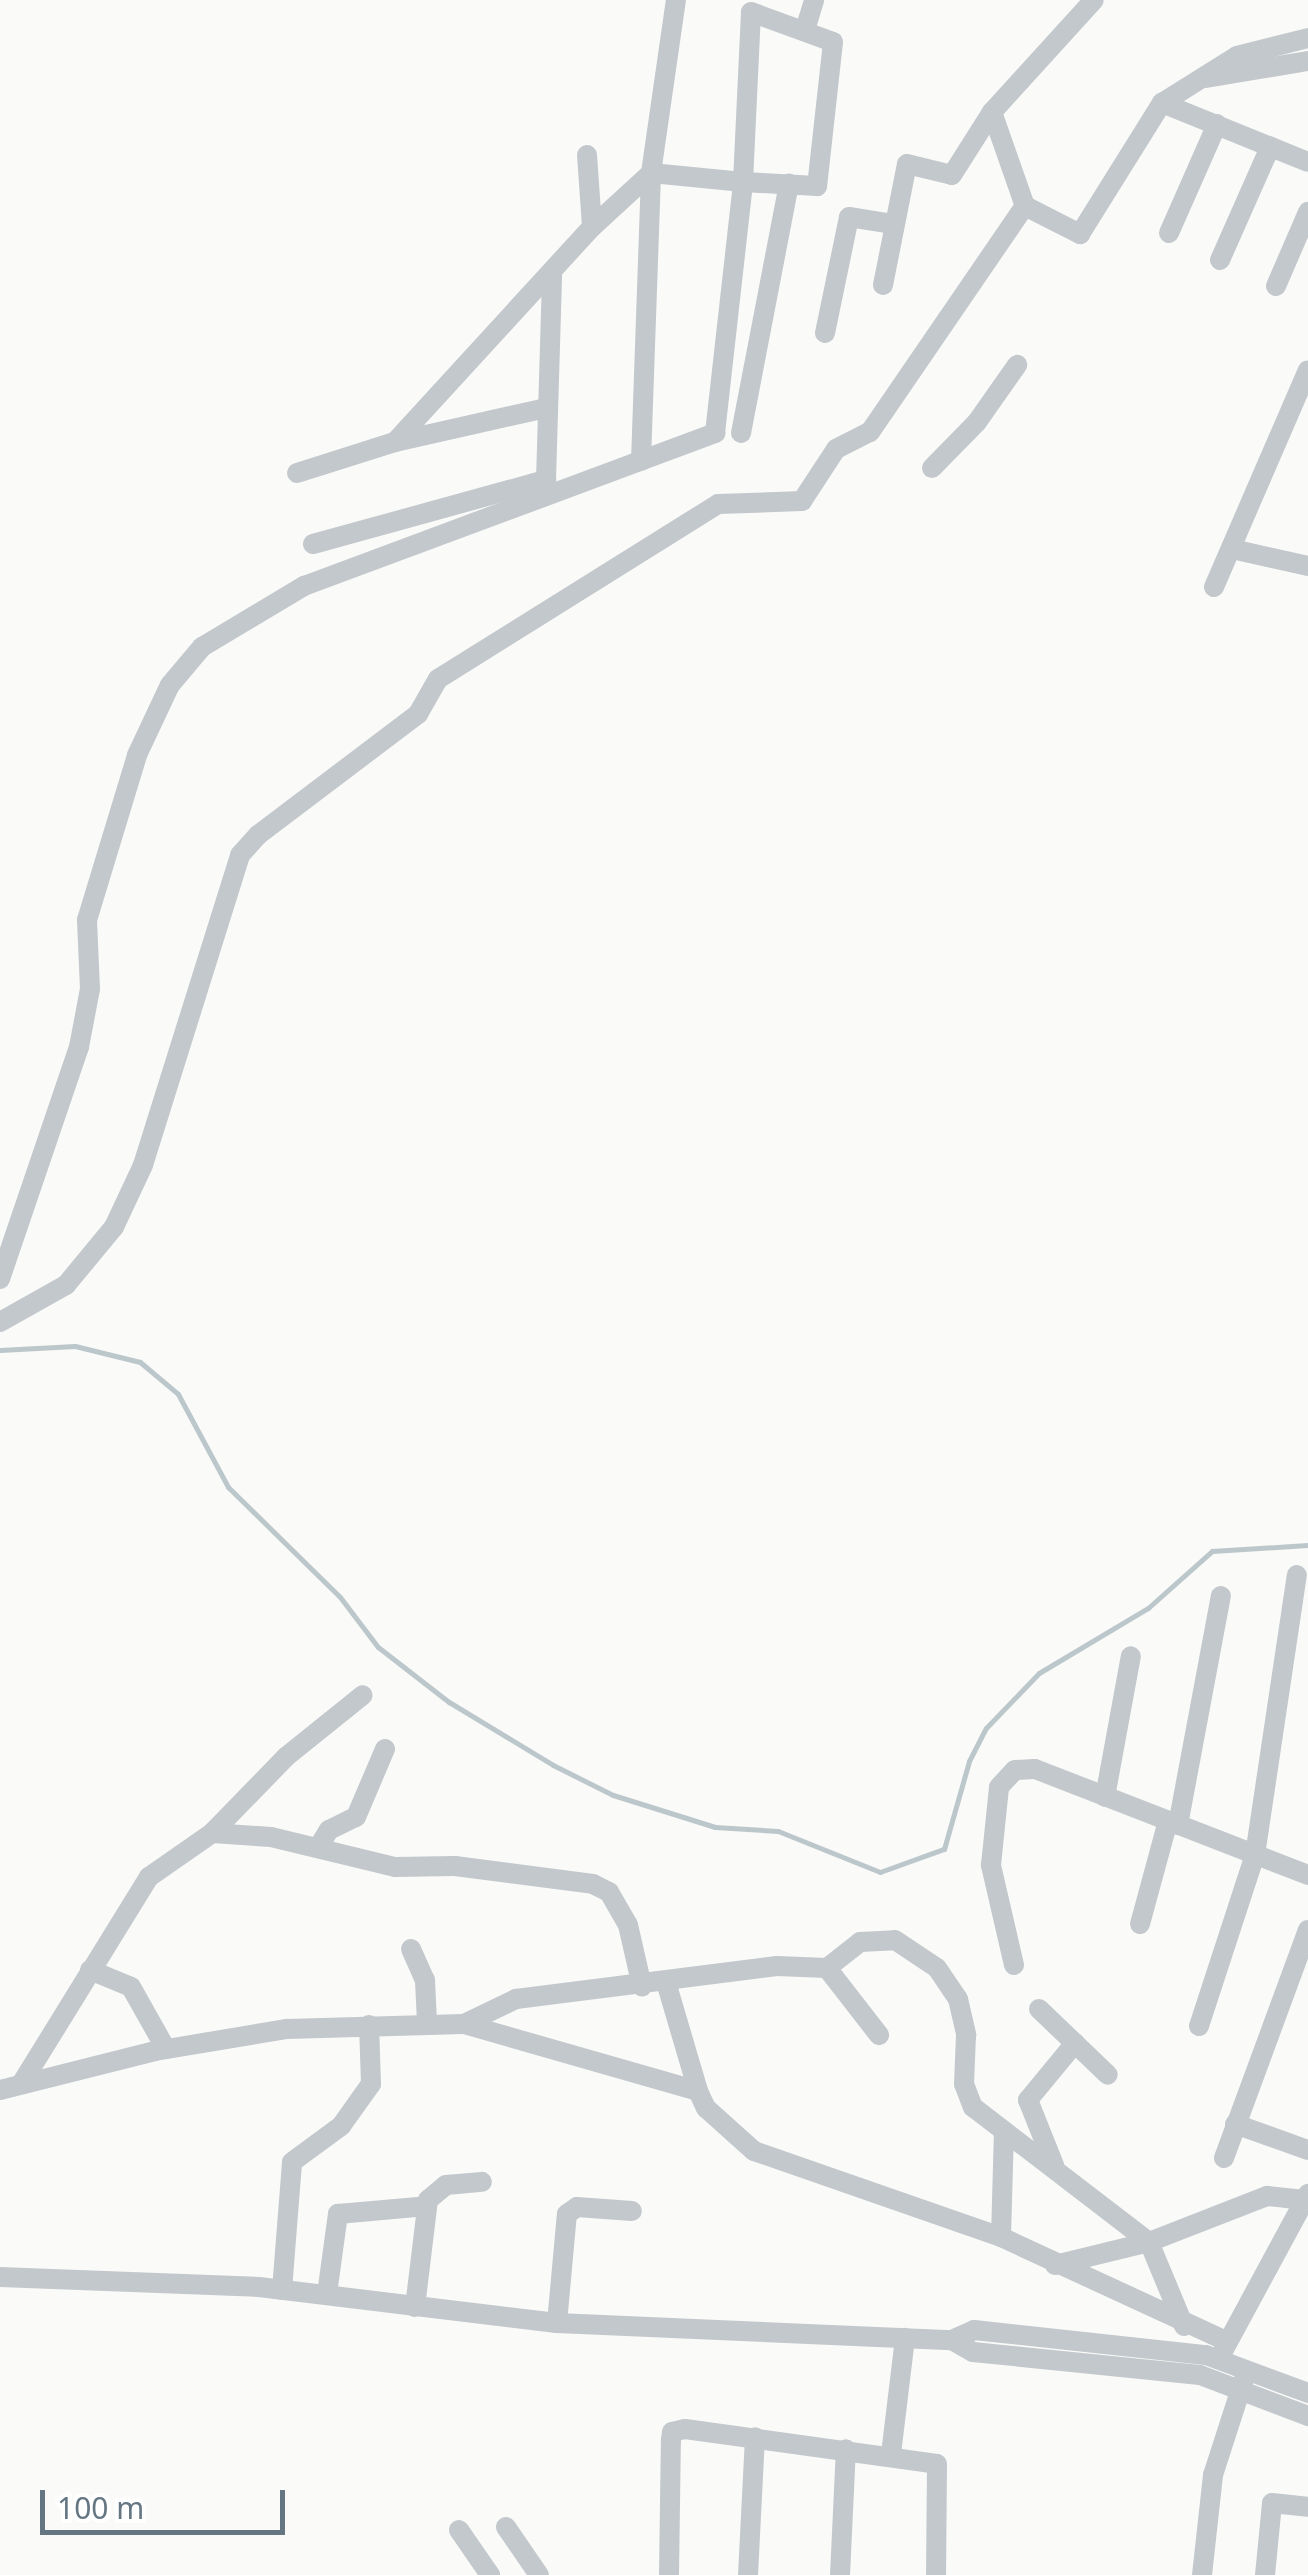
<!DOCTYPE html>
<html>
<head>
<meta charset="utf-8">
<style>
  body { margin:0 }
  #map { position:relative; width:1308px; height:2575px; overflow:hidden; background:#fafaf8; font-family:"Noto Sans",sans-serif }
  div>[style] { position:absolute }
  .stream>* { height:5px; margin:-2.5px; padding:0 2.5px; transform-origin:2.5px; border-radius:2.5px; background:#bbc7cb }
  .minor>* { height:20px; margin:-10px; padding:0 10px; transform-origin:10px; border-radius:10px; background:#c3c8cc }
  span { translate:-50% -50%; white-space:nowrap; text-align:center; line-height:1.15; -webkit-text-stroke:10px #fff; paint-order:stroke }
  .scale { position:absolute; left:40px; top:2490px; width:245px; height:45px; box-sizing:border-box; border:5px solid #657683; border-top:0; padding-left:12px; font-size:30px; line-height:35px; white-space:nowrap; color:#657683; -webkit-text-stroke:8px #fff; paint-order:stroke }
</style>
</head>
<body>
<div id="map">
  <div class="stream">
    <div style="left:0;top:1350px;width:75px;rotate:-3.1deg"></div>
    <div style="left:75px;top:1346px;width:67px;rotate:13.8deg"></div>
    <div style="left:140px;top:1362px;width:50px;rotate:40.1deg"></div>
    <div style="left:178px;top:1394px;width:106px;rotate:61.7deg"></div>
    <div style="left:228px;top:1487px;width:157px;rotate:44.5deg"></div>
    <div style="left:340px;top:1597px;width:63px;rotate:52.8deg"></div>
    <div style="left:378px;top:1647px;width:90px;rotate:37.8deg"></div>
    <div style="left:449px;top:1702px;width:122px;rotate:31.2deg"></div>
    <div style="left:553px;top:1765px;width:67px;rotate:26.6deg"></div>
    <div style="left:613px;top:1795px;width:107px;rotate:17.4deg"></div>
    <div style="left:715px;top:1827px;width:63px;rotate:3.6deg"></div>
    <div style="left:778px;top:1831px;width:110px;rotate:21.9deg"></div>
    <div style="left:880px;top:1872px;width:68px;rotate:-19.8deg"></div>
    <div style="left:944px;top:1849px;width:91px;rotate:-74.1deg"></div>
    <div style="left:969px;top:1761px;width:37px;rotate:-63deg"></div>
    <div style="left:986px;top:1728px;width:76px;rotate:-46.1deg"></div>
    <div style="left:1039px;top:1673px;width:127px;rotate:-30.8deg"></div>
    <div style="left:1148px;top:1608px;width:86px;rotate:-41.7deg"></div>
    <div style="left:1212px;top:1551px;width:96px;rotate:-3.6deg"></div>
  </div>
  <div class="minor">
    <div style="left:805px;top:30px;width:31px;rotate:-73deg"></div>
    <div style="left:1206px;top:78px;width:103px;rotate:-9.5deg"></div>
    <div style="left:1162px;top:103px;width:157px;rotate:22deg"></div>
    <div style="left:992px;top:112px;width:100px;rotate:70.7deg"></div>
    <div style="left:1025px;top:206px;width:62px;rotate:27deg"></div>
    <div style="left:1080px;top:234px;width:155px;rotate:-58deg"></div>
    <div style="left:1162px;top:103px;width:89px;rotate:-32.1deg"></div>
    <div style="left:1237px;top:56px;width:73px;rotate:-14.2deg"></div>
    <div style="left:587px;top:155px;width:72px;rotate:86deg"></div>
    <div style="left:1169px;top:233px;width:119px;rotate:-66.2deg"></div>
    <div style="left:1220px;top:260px;width:124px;rotate:-66.1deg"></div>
    <div style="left:883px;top:285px;width:123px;rotate:-78.8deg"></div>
    <div style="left:907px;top:164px;width:46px;rotate:13.7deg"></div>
    <div style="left:952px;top:175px;width:75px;rotate:-57.6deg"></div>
    <div style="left:992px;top:112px;width:151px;rotate:-47.7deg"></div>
    <div style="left:1276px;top:286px;width:81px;rotate:-66.6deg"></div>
    <div style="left:825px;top:333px;width:118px;rotate:-78.3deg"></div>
    <div style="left:849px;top:217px;width:45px;rotate:9deg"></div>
    <div style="left:741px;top:433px;width:254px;rotate:-79.1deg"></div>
    <div style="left:641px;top:461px;width:288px;rotate:-88deg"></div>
    <div style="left:651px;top:173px;width:175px;rotate:-81.8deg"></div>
    <div style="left:932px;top:468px;width:64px;rotate:-45.6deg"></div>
    <div style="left:977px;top:422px;width:70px;rotate:-54.9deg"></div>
    <div style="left:297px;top:473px;width:103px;rotate:-17.6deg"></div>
    <div style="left:395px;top:442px;width:155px;rotate:-12.7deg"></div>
    <div style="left:313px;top:544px;width:242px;rotate:-15.4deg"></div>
    <div style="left:546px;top:480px;width:208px;rotate:-88.3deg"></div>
    <div style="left:1232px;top:549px;width:78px;rotate:12.6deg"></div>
    <div style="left:1214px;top:587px;width:236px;rotate:-66.6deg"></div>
    <div style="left:0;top:1279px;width:245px;rotate:-71.2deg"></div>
    <div style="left:79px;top:1047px;width:59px;rotate:-79.3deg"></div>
    <div style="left:90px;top:989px;width:69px;rotate:-92.5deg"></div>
    <div style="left:87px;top:920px;width:172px;rotate:-73.1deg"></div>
    <div style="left:137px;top:755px;width:77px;rotate:-64.8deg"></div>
    <div style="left:170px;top:685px;width:50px;rotate:-49.9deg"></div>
    <div style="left:202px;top:647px;width:119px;rotate:-30.9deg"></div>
    <div style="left:304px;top:586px;width:439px;rotate:-20.4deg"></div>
    <div style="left:715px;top:433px;width:253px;rotate:-83.6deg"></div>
    <div style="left:743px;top:182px;width:170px;rotate:-87.3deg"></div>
    <div style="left:751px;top:12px;width:87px;rotate:20.1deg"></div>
    <div style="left:833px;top:42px;width:145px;rotate:96.3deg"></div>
    <div style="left:817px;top:186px;width:74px;rotate:-176.9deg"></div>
    <div style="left:743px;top:182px;width:92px;rotate:-174.4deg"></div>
    <div style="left:651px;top:173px;width:80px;rotate:137.5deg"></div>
    <div style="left:592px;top:227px;width:292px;rotate:132.5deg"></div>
    <div style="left:0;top:1322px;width:76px;rotate:-29.3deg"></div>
    <div style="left:66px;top:1285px;width:75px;rotate:-50.4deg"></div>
    <div style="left:114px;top:1227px;width:68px;rotate:-64.9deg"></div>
    <div style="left:143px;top:1165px;width:325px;rotate:-72.6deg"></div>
    <div style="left:240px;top:855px;width:27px;rotate:-48deg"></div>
    <div style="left:258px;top:835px;width:201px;rotate:-37.1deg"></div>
    <div style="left:418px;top:714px;width:40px;rotate:-60.3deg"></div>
    <div style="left:438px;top:679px;width:330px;rotate:-32deg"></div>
    <div style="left:718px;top:504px;width:84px;rotate:-2deg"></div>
    <div style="left:802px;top:501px;width:62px;rotate:-56.8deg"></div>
    <div style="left:836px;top:449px;width:38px;rotate:-27deg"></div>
    <div style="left:870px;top:432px;width:274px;rotate:-55.6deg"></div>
    <div style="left:1105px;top:1797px;width:143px;rotate:-79.6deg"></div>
    <div style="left:1178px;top:1825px;width:233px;rotate:-79.4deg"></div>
    <div style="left:212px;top:1833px;width:59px;rotate:3.9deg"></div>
    <div style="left:271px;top:1837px;width:128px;rotate:13.6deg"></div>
    <div style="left:395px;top:1867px;width:60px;rotate:-1deg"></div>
    <div style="left:455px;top:1866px;width:139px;rotate:7.4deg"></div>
    <div style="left:593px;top:1884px;width:18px;rotate:27deg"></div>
    <div style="left:609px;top:1892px;width:38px;rotate:60deg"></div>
    <div style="left:628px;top:1925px;width:63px;rotate:77.1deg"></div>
    <div style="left:318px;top:1848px;width:21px;rotate:-59deg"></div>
    <div style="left:329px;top:1830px;width:30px;rotate:-26deg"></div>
    <div style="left:356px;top:1817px;width:74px;rotate:-66.9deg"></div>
    <div style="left:1140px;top:1924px;width:107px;rotate:-74.8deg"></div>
    <div style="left:411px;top:1949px;width:34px;rotate:66deg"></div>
    <div style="left:425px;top:1980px;width:42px;rotate:87.3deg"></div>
    <div style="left:1014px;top:1965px;width:103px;rotate:-103deg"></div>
    <div style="left:991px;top:1865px;width:78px;rotate:-84.1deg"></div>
    <div style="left:999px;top:1787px;width:23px;rotate:-47deg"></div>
    <div style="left:1015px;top:1770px;width:20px;rotate:-3deg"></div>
    <div style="left:1035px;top:1769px;width:293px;rotate:21.2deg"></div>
    <div style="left:827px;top:1968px;width:85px;rotate:52.2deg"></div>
    <div style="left:90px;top:1970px;width:44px;rotate:22.5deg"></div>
    <div style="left:131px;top:1987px;width:71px;rotate:60.6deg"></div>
    <div style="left:666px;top:1982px;width:114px;rotate:73.6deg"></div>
    <div style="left:1039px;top:2009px;width:95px;rotate:43.7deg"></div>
    <div style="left:464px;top:2024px;width:58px;rotate:-25.7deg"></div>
    <div style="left:516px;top:1999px;width:263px;rotate:-7.2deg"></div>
    <div style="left:777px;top:1966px;width:50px;rotate:2.3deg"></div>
    <div style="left:827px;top:1968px;width:42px;rotate:-38.2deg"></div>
    <div style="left:860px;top:1942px;width:35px;rotate:-3deg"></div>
    <div style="left:895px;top:1940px;width:50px;rotate:33.7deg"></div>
    <div style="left:937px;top:1968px;width:37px;rotate:56deg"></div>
    <div style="left:958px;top:1999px;width:37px;rotate:77deg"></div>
    <div style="left:966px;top:2035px;width:49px;rotate:92.3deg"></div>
    <div style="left:964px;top:2084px;width:25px;rotate:69deg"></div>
    <div style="left:973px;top:2107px;width:222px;rotate:37.5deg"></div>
    <div style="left:1149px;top:2242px;width:91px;rotate:67.4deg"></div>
    <div style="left:1199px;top:2026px;width:180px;rotate:-71.9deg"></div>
    <div style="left:1255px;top:1855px;width:283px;rotate:-81.5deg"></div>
    <div style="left:23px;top:2081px;width:240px;rotate:-58.3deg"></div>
    <div style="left:149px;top:1877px;width:77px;rotate:-34.9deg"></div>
    <div style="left:212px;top:1833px;width:107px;rotate:-45.8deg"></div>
    <div style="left:287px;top:1756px;width:97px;rotate:-38.8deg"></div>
    <div style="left:0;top:2090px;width:160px;rotate:-14.1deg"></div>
    <div style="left:155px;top:2051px;width:134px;rotate:-9.5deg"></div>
    <div style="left:287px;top:2029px;width:177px;rotate:-1.6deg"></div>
    <div style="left:464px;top:2024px;width:243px;rotate:16deg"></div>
    <div style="left:698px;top:2091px;width:19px;rotate:65deg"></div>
    <div style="left:706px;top:2108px;width:64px;rotate:41.9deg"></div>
    <div style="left:754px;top:2151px;width:262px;rotate:19.2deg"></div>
    <div style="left:1001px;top:2237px;width:248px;rotate:24.8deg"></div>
    <div style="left:1235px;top:2124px;width:77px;rotate:19.6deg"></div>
    <div style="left:1224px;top:2158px;width:243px;rotate:-69.8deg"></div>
    <div style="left:1054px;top:2165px;width:70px;rotate:-111.8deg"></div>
    <div style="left:1028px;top:2100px;width:74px;rotate:-50.5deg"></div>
    <div style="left:1001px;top:2237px;width:106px;rotate:-88.4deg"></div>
    <div style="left:1055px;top:2265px;width:97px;rotate:-13.7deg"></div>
    <div style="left:1149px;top:2242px;width:127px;rotate:-21.3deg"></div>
    <div style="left:1267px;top:2196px;width:38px;rotate:6deg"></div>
    <div style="left:0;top:2277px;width:259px;rotate:2.2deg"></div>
    <div style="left:259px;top:2287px;width:300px;rotate:6.9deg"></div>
    <div style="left:557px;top:2323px;width:395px;rotate:2.5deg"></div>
    <div style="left:952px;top:2340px;width:24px;rotate:30deg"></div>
    <div style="left:973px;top:2352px;width:228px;rotate:5.8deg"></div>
    <div style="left:1200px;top:2375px;width:116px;rotate:20.8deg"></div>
    <div style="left:282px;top:2290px;width:128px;rotate:-85.5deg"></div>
    <div style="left:292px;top:2162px;width:61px;rotate:-36.3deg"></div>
    <div style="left:341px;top:2126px;width:52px;rotate:-54.5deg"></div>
    <div style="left:371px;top:2084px;width:59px;rotate:-91.9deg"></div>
    <div style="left:327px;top:2294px;width:81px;rotate:-82.2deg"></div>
    <div style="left:338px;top:2214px;width:89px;rotate:-5.1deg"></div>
    <div style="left:415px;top:2307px;width:108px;rotate:-83.1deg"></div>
    <div style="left:428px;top:2200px;width:23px;rotate:-40deg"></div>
    <div style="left:446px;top:2185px;width:36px;rotate:-5deg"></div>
    <div style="left:557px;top:2323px;width:109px;rotate:-84.8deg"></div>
    <div style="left:567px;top:2214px;width:12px;rotate:-35deg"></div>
    <div style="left:577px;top:2207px;width:55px;rotate:4.2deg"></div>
    <div style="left:952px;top:2340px;width:24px;rotate:-24deg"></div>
    <div style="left:974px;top:2330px;width:233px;rotate:6.2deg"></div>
    <div style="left:1206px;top:2355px;width:109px;rotate:20.4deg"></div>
    <div style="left:1222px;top:2353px;width:181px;rotate:-61.6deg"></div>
    <div style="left:891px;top:2454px;width:117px;rotate:-83.1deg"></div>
    <div style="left:506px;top:2527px;width:58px;rotate:55.5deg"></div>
    <div style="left:459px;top:2530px;width:55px;rotate:55.4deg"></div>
    <div style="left:669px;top:2575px;width:135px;rotate:-89.2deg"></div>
    <div style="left:671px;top:2440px;width:8px;rotate:-83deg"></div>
    <div style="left:672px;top:2432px;width:13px;rotate:-13deg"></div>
    <div style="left:685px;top:2429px;width:254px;rotate:7.9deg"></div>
    <div style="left:937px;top:2464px;width:111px;rotate:90.5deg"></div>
    <div style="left:748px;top:2575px;width:138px;rotate:-87.1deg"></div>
    <div style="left:840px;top:2575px;width:126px;rotate:-87.3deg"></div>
    <div style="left:1202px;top:2575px;width:101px;rotate:-83.7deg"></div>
    <div style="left:1213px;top:2475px;width:104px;rotate:-72.1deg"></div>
    <div style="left:1265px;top:2575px;width:72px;rotate:-84.4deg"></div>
    <div style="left:1272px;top:2503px;width:36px;rotate:6deg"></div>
  </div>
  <div class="scale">100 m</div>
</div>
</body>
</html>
